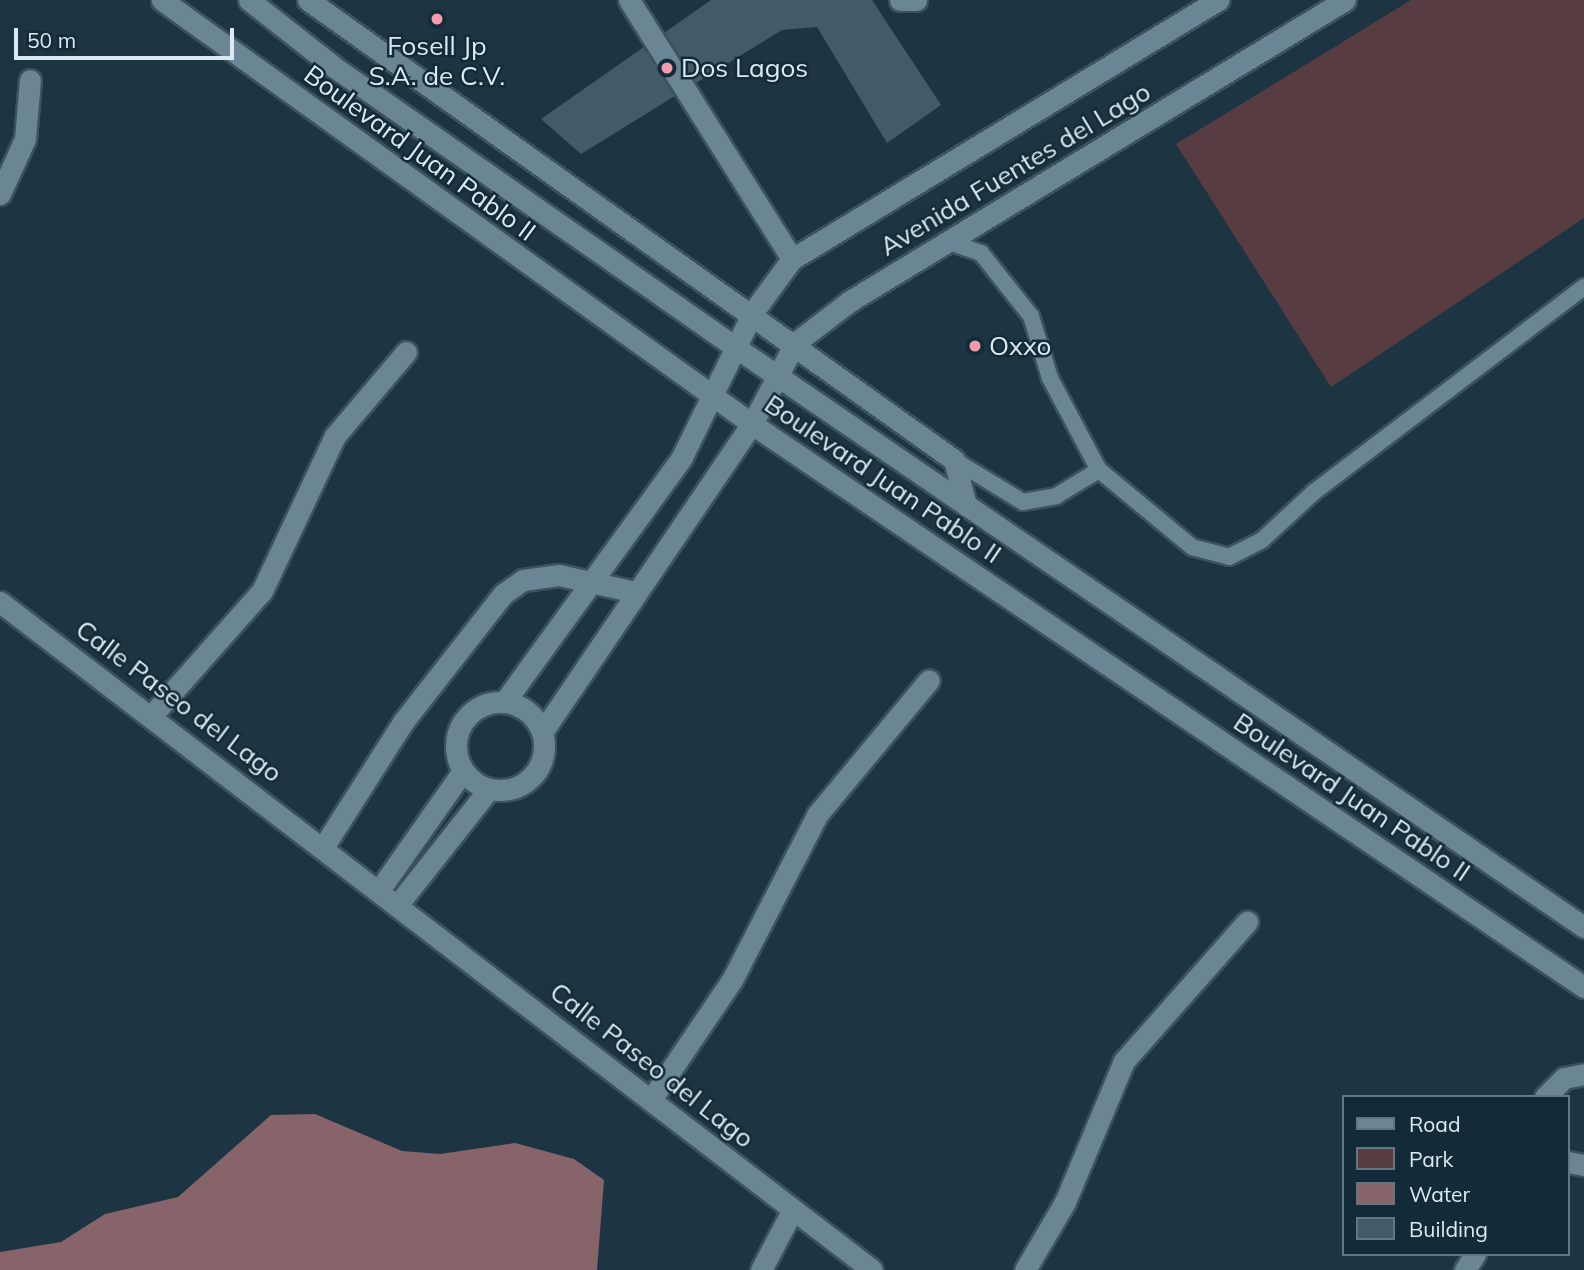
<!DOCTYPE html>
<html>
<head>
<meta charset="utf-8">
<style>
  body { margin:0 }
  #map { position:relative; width:1584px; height:1270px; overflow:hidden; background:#1d3542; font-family:Mulish,sans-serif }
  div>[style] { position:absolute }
  .green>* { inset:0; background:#573c41 }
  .water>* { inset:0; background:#87636a }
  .building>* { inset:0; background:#425b69 }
  .roads { filter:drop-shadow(2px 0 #3c525d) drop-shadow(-2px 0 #3c525d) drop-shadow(0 2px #3c525d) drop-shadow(0 -2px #3c525d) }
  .lane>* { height:16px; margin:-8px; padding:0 8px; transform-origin:8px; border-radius:8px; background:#6a8594 }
  .street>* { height:21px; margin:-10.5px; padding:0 10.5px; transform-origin:10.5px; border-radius:10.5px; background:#6a8594 }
  .street>.ring { margin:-10.5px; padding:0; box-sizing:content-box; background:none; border:21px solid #6a8594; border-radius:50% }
  .secondary>* { height:21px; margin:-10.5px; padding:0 10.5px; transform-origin:10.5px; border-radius:10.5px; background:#6a8594 }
  .dots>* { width:19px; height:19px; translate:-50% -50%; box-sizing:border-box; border:4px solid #132b38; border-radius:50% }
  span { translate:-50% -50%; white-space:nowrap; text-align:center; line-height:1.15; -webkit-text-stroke:5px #132b38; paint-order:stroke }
  .poi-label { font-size:26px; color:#dbe9f2 }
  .left { translate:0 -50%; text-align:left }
  .street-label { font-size:26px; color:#dbe9f2 }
  .legend { position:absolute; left:1342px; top:1095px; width:228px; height:161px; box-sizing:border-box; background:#132b38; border:2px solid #637782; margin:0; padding:9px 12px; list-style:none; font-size:21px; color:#dbe9f2 }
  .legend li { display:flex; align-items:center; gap:14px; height:35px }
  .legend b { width:35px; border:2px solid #637782 }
  .scale { position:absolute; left:14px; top:28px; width:220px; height:32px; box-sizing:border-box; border:4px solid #dbe9f2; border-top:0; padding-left:9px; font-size:21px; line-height:24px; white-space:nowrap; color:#dbe9f2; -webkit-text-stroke:5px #132b38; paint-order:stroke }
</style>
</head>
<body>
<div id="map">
  <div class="green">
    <div style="clip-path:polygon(1411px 0,1584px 0,1584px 218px,1331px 387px,1176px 144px)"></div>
  </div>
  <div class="water">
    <div style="clip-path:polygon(315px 1114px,402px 1151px,440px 1154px,515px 1143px,574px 1159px,604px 1180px,597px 1270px,0 1270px,0 1252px,61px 1242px,105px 1214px,178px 1197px,271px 1115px)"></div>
  </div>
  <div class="building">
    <div style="clip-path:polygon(711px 0,872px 0,941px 105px,887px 143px,817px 27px,782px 30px,581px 154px,541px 119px)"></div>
  </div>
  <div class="roads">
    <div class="lane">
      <div style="left:952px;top:243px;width:31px;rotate:19deg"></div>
      <div style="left:981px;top:253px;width:80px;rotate:51.6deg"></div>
      <div style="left:1031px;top:316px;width:65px;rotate:73deg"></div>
      <div style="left:1050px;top:378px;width:104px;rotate:62deg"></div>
      <div style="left:1099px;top:470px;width:121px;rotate:39.6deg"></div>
      <div style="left:1192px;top:547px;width:38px;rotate:15deg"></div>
      <div style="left:1229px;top:557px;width:36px;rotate:-27deg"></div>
      <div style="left:1261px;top:541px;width:72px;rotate:-42.8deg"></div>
      <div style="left:1314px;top:492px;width:339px;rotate:-37.2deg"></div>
      <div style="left:954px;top:460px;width:81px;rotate:31.3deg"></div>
      <div style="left:1023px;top:502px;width:34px;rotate:-10deg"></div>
      <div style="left:1056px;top:496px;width:50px;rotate:-31.2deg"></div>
    </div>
    <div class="street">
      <div style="left:629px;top:0;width:306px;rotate:57.8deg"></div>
      <div style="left:900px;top:0;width:16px"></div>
      <div style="left:0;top:194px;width:60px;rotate:-65.6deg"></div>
      <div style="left:25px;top:139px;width:59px;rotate:-85.2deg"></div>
      <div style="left:0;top:602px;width:1098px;rotate:37.45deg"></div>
      <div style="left:505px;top:701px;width:301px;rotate:-54deg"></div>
      <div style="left:682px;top:457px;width:161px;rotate:-63.9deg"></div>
      <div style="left:753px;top:312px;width:66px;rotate:-53.7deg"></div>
      <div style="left:792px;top:259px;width:499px;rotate:-31.3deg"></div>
      <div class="ring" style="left:456px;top:702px;width:67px;height:67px"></div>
      <div style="left:153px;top:714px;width:164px;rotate:-48.5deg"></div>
      <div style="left:262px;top:591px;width:171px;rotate:-64.8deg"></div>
      <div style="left:335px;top:436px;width:110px;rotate:-49.8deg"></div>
      <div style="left:543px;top:731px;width:371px;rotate:-55.8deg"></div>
      <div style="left:752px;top:424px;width:92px;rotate:-62deg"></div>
      <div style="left:795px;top:343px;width:69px;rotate:-37.4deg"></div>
      <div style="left:850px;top:301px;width:579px;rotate:-31.3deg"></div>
      <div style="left:324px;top:846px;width:147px;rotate:-57.5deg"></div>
      <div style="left:403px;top:722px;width:162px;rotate:-52deg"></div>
      <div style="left:503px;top:594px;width:24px;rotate:-35deg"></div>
      <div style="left:523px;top:580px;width:36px;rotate:-8deg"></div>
      <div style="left:559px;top:575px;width:78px;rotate:12.6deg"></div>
      <div style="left:380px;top:889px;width:144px;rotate:-54.9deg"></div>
      <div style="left:399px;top:903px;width:145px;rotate:-51.7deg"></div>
      <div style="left:1545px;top:1097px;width:27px;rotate:-45deg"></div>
      <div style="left:1564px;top:1078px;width:20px;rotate:-11deg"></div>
      <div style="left:652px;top:1098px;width:143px;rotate:-55.9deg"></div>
      <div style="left:732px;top:980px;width:186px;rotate:-62.7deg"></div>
      <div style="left:817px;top:815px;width:175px;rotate:-50.3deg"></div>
      <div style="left:1568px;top:1162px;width:16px;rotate:11deg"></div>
      <div style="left:761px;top:1270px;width:67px;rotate:-62.3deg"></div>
      <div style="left:1025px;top:1270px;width:79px;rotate:-59.5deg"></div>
      <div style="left:1065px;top:1202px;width:153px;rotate:-67.3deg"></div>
      <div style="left:1124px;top:1061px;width:186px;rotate:-48.5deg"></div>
      <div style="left:1465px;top:1270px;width:19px;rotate:-58deg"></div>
    </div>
    <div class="secondary">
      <div style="left:162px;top:0;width:727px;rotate:35.7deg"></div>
      <div style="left:752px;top:424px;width:1005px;rotate:34.09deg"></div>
      <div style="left:249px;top:0;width:108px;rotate:38.2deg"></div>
      <div style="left:334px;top:67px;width:489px;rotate:34.9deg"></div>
      <div style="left:735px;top:347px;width:1028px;rotate:34.34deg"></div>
      <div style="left:308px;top:0;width:793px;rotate:35.45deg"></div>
      <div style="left:954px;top:460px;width:47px;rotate:75.1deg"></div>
    </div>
  </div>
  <div class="dots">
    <div style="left:437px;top:19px;background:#f39aac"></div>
    <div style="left:667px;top:68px;background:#f39aac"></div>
    <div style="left:975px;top:346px;background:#f39aac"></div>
  </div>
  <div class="poi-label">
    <span style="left:437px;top:61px">Fosell Jp<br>S.A. de C.V.</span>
    <span class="left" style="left:681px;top:68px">Dos Lagos</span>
    <span class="left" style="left:989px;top:346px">Oxxo</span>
  </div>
  <div class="street-label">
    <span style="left:420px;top:153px;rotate:36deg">Boulevard Juan Pablo II</span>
    <span style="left:1015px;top:169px;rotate:-31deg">Avenida Fuentes del Lago</span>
    <span style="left:883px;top:479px;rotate:34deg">Boulevard Juan Pablo II</span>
    <span style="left:179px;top:701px;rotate:37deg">Calle Paseo del Lago</span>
    <span style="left:1352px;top:797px;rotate:34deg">Boulevard Juan Pablo II</span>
    <span style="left:652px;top:1065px;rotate:38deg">Calle Paseo del Lago</span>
  </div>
  <ul class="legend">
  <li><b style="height:9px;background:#6a8594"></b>Road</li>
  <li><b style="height:19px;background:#573c41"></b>Park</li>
  <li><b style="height:19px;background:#87636a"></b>Water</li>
  <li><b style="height:19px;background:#425b69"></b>Building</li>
  </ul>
  <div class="scale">50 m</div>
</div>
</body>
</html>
